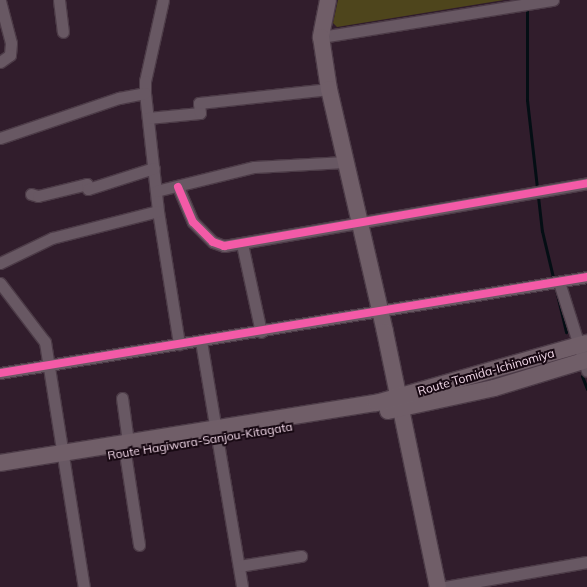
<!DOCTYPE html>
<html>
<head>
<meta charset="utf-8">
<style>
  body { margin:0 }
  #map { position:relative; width:587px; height:587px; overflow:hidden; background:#311d2c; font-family:Mulish,sans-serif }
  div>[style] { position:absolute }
  .green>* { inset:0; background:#4e451c }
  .stream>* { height:3px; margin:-1.5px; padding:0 1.5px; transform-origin:1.5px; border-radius:1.5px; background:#040e14 }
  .roads { filter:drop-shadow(1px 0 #4c3b47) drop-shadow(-1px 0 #4c3b47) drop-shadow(0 1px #4c3b47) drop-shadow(0 -1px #4c3b47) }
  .street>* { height:11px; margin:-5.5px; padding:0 5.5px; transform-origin:5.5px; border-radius:5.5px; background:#685863 }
  .secondary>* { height:16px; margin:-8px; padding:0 8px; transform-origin:8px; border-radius:8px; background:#705e68 }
  .cycleway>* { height:8px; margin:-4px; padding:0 4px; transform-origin:4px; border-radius:4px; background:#f35aa7 }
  span { translate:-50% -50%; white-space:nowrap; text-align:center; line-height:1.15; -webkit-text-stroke:4px #170812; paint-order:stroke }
  .street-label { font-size:12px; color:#f2d9e9 }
</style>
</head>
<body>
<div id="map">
  <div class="green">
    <div style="clip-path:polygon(338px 0,504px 0,337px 27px,333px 23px)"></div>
  </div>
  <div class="stream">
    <div style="left:527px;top:7px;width:93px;rotate:90deg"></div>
    <div style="left:527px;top:100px;width:132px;rotate:83.5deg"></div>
    <div style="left:542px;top:231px;width:104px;rotate:76.6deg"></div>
    <div style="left:582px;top:376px;width:14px;rotate:69deg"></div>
  </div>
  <div class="roads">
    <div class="street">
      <div style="left:59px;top:0;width:32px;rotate:83deg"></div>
      <div style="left:163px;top:0;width:83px;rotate:102.5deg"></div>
      <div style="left:145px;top:81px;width:12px;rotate:90deg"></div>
      <div style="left:145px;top:93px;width:119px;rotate:83.7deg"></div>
      <div style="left:158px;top:211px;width:135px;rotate:81deg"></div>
      <div style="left:0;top:1px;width:43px;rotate:75.3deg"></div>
      <div style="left:11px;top:43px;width:12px;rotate:95deg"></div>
      <div style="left:10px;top:55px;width:12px;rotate:145deg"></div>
      <div style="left:321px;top:37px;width:235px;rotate:-9.1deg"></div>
      <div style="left:148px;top:118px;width:52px;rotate:-5.5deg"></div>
      <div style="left:200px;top:113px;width:10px;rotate:-96deg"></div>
      <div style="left:199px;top:103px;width:131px;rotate:-6.1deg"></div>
      <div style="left:0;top:138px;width:126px;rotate:-18.6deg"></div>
      <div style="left:119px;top:98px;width:26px;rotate:-11deg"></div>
      <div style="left:178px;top:187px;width:38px;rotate:67deg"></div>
      <div style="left:193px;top:222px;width:28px;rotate:45deg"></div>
      <div style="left:213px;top:242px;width:12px;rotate:20deg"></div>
      <div style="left:224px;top:246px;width:368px;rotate:-9.8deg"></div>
      <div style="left:156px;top:191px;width:101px;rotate:-13.8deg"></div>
      <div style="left:254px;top:167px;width:91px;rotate:-3.1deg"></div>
      <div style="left:31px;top:194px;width:7px;rotate:16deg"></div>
      <div style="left:38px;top:196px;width:50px;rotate:-13.8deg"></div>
      <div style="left:87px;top:184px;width:5px;rotate:79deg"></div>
      <div style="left:88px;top:189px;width:69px;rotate:-17.7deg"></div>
      <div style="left:242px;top:244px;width:90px;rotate:77.8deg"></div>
      <div style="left:0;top:263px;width:58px;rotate:-25.7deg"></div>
      <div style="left:52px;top:238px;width:109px;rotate:-14.3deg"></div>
      <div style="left:559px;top:282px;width:93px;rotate:72.5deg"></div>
      <div style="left:0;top:283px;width:74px;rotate:52.7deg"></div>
      <div style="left:45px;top:342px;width:248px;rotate:81deg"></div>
      <div style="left:201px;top:341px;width:249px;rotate:80.5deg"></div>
      <div style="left:0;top:373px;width:595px;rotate:-9.29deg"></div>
      <div style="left:122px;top:398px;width:44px;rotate:82.2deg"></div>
      <div style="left:125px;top:453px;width:93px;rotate:81.3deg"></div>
      <div style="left:239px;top:566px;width:63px;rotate:-9.2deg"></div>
      <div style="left:445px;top:587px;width:144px;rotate:-10deg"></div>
    </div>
    <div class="secondary">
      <div style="left:328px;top:0;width:38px;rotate:101deg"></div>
      <div style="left:321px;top:37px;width:53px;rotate:81.3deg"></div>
      <div style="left:329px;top:89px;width:249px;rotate:77deg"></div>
      <div style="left:385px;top:332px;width:260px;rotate:78.3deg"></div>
      <div style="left:388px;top:411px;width:108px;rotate:-12.2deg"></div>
      <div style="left:494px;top:388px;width:97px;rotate:-16.8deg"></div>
      <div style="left:0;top:463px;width:381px;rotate:-9.1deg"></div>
      <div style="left:376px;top:403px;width:219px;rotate:-15.9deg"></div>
    </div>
  </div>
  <div class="cycleway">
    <div style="left:178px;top:187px;width:38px;rotate:67deg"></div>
    <div style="left:193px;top:222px;width:28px;rotate:45deg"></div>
    <div style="left:213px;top:242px;width:12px;rotate:20deg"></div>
    <div style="left:224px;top:246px;width:368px;rotate:-9.8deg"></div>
    <div style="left:0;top:373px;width:595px;rotate:-9.29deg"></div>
  </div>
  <div class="street-label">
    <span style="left:486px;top:372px;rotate:-16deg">Route Tomida-Ichinomiya</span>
    <span style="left:200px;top:441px;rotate:-9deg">Route Hagiwara-Sanjou-Kitagata</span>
  </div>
</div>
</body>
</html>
